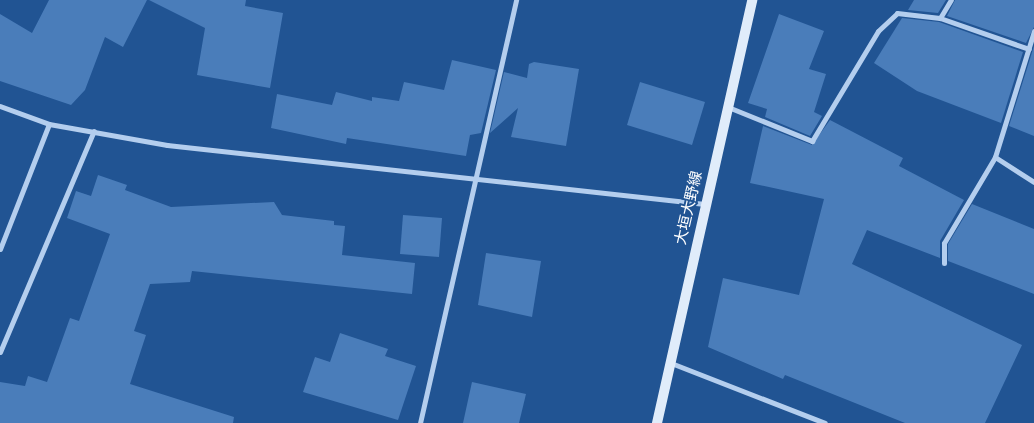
<!DOCTYPE html>
<html>
<head>
<meta charset="utf-8">
<style>
  body { margin:0 }
  #map { position:relative; width:1034px; height:423px; overflow:hidden; background:#215493; font-family:"Sofia Sans Condensed","Noto Sans JP",sans-serif }
  div>[style] { position:absolute }
  .building>* { inset:0; background:#4a7dba }
  .minor>* { height:5px; margin:-2.5px; padding:0 2.5px; transform-origin:2.5px; border-radius:2.5px; background:#b4ceee }
  .secondary>* { height:10px; margin:-5px; padding:0 5px; transform-origin:5px; border-radius:5px; background:#e0ecfa }
  span { translate:-50% -50%; white-space:nowrap; text-align:center; line-height:1.15; -webkit-text-stroke:4px #215493; paint-order:stroke }
  .street-label { font-size:15px; color:#fff }
</style>
</head>
<body>
<div id="map">
  <div class="building">
    <div style="clip-path:polygon(49px 0,147px 0,123px 47px,105px 37px,85px 90px,71px 105px,0 81px,0 14px,32px 33px)"></div>
    <div style="clip-path:polygon(149px 0,246px 0,245px 6px,283px 13px,270px 88px,197px 75px,205px 28px)"></div>
    <div style="clip-path:polygon(914px 0,946px 0,938px 13px,908px 10px)"></div>
    <div style="clip-path:polygon(955px 0,1034px 0,1034px 27px,1026px 43px,947px 16px)"></div>
    <div style="clip-path:polygon(779px 14px,824px 31px,809px 69px,826px 74px,814px 112px,822px 116px,810px 136px,765px 117px,767px 109px,748px 103px)"></div>
    <div style="clip-path:polygon(902px 18px,939px 22px,1023px 52px,1001px 123px,917px 91px,874px 63px)"></div>
    <div style="clip-path:polygon(1034px 46px,1034px 136px,1009px 126px)"></div>
    <div style="clip-path:polygon(452px 60px,496px 70px,481px 133px,470px 135px,466px 156px,347px 138px,346px 144px,271px 128px,277px 94px,332px 105px,336px 92px,372px 101px,372px 97px,399px 101px,404px 82px,444px 90px)"></div>
    <div style="clip-path:polygon(534px 62px,579px 69px,566px 146px,511px 137px,518px 108px,490px 133px,504px 72px,527px 78px,529px 64px)"></div>
    <div style="clip-path:polygon(640px 82px,705px 102px,692px 145px,627px 125px)"></div>
    <div style="clip-path:polygon(830px 120px,903px 158px,899px 166px,964px 200px,940px 241px,940px 258px,867px 230px,852px 264px,1022px 345px,985px 423px,905px 423px,785px 375px,783px 379px,708px 347px,723px 278px,799px 295px,824px 199px,750px 183px,763px 126px,812px 145px)"></div>
    <div style="clip-path:polygon(98px 175px,127px 185px,125px 190px,171px 207px,274px 202px,282px 215px,334px 221px,334px 225px,345px 226px,342px 255px,415px 263px,412px 294px,192px 271px,190px 282px,150px 284px,134px 331px,146px 335px,130px 384px,234px 417px,233px 423px,0 423px,0 382px,25px 386px,28px 376px,47px 382px,70px 318px,79px 321px,110px 234px,67px 218px,76px 191px,91px 196px)"></div>
    <div style="clip-path:polygon(972px 204px,1034px 229px,1034px 294px,948px 261px,948px 244px)"></div>
    <div style="clip-path:polygon(403px 215px,442px 218px,439px 257px,400px 254px)"></div>
    <div style="clip-path:polygon(486px 253px,541px 261px,532px 317px,478px 305px)"></div>
    <div style="clip-path:polygon(340px 333px,388px 349px,385px 356px,416px 366px,398px 420px,303px 392px,315px 357px,330px 362px)"></div>
    <div style="clip-path:polygon(472px 382px,526px 394px,519px 423px,463px 423px)"></div>
  </div>
  <div class="minor">
    <div style="left:940px;top:18px;width:94px;rotate:19.2deg"></div>
    <div style="left:1034px;top:31px;width:132px;rotate:107.2deg"></div>
    <div style="left:995px;top:157px;width:46px;rotate:32.7deg"></div>
    <div style="left:0;top:106px;width:52px;rotate:20.2deg"></div>
    <div style="left:49px;top:124px;width:120px;rotate:10.1deg"></div>
    <div style="left:167px;top:145px;width:541px;rotate:6.26deg"></div>
    <div style="left:728px;top:107px;width:91px;rotate:22deg"></div>
    <div style="left:812px;top:141px;width:128px;rotate:-59deg"></div>
    <div style="left:878px;top:31px;width:26px;rotate:-43deg"></div>
    <div style="left:897px;top:13px;width:43px;rotate:6.6deg"></div>
    <div style="left:940px;top:18px;width:21px;rotate:-59deg"></div>
    <div style="left:0;top:249px;width:134px;rotate:-68.6deg"></div>
    <div style="left:944px;top:263px;width:20px;rotate:-90deg"></div>
    <div style="left:944px;top:243px;width:100px;rotate:-59.3deg"></div>
    <div style="left:0;top:352px;width:240px;rotate:-67deg"></div>
    <div style="left:671px;top:363px;width:165px;rotate:21.3deg"></div>
    <div style="left:420px;top:423px;width:434px;rotate:-77.2deg"></div>
  </div>
  <div class="secondary">
    <div style="left:657px;top:423px;width:434px;rotate:-77.3deg"></div>
  </div>
  <div class="street-label">
    <span style="left:689px;top:208px;rotate:-77deg">大垣大野線</span>
  </div>
</div>
</body>
</html>
